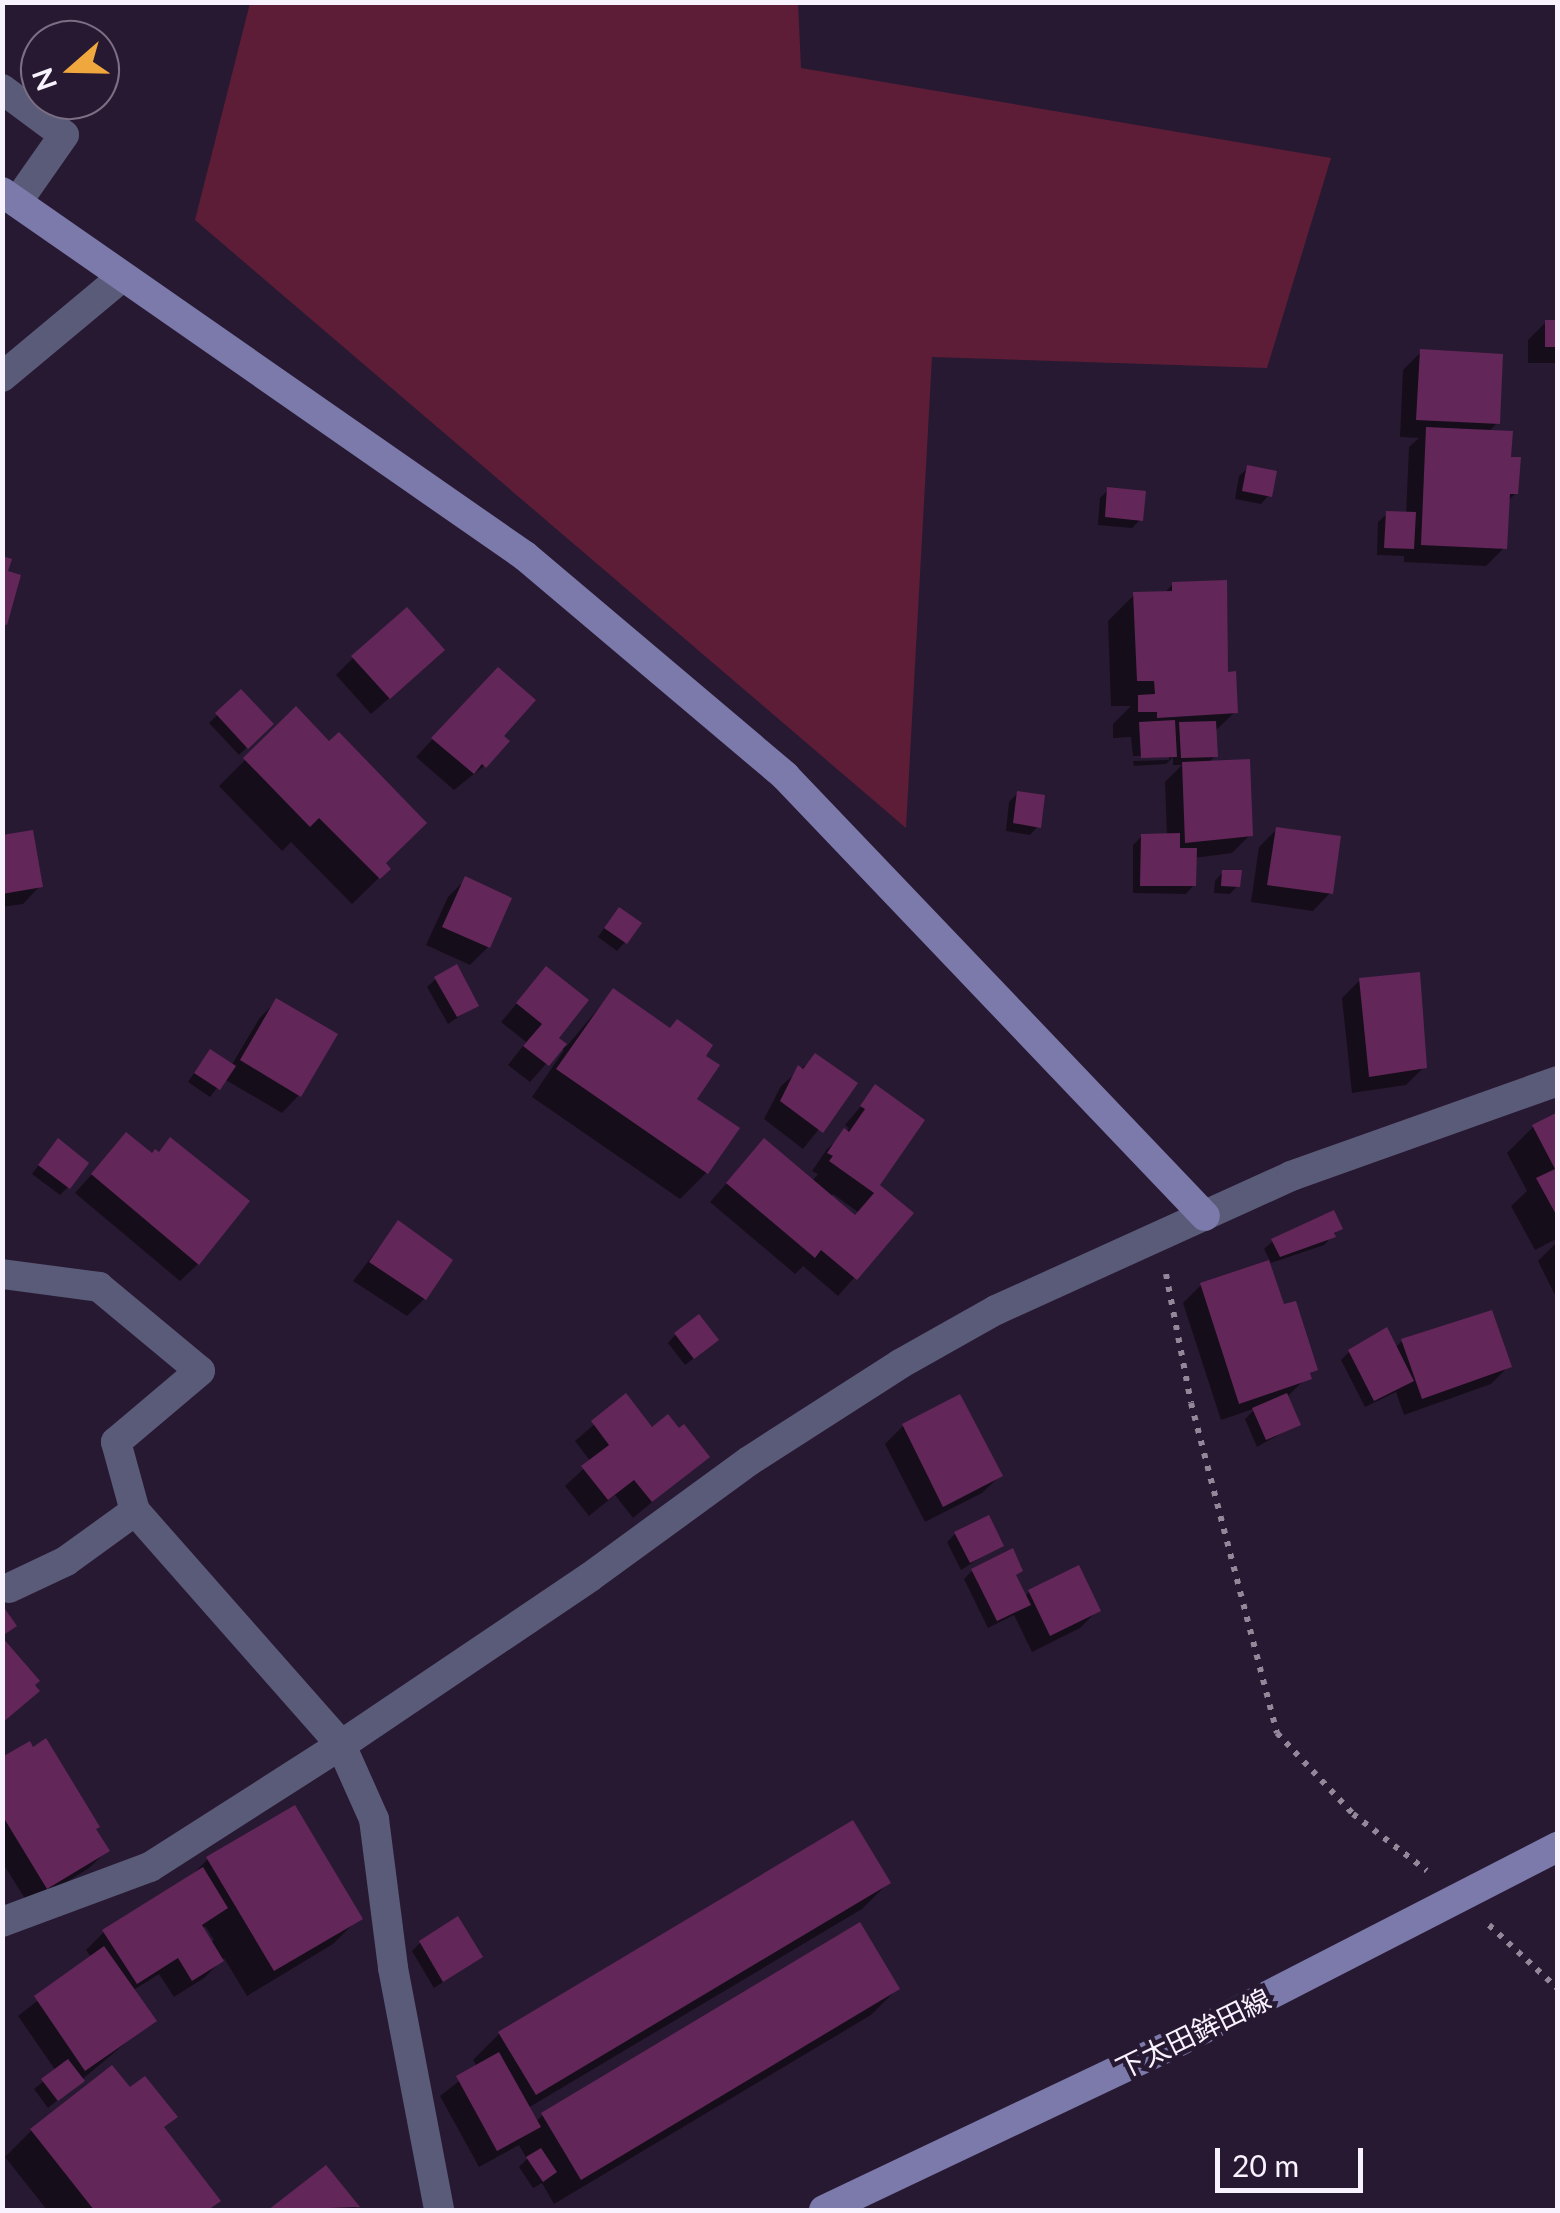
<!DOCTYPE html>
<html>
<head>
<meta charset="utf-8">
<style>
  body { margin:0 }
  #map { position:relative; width:1560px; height:2213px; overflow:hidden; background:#281932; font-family:Lato,"Noto Sans JP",sans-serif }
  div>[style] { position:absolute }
  .green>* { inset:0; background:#5d1d37 }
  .shadow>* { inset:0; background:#0007 }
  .building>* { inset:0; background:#632659 }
  .path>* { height:6px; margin-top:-3px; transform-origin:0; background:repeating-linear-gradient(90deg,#93889a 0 5px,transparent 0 13px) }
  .street>* { height:30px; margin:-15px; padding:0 15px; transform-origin:15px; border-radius:15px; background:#5a5a79 }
  .secondary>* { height:30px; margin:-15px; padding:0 15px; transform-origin:15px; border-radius:15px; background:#7b7aab }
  span { translate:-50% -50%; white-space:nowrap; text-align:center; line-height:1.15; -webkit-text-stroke:9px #281932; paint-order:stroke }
  .street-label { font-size:28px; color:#f8f1fe }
  .frame { position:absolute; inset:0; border:5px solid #f8f1fe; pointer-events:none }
  .north { position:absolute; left:20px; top:20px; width:100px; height:100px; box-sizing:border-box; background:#281932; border:2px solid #7b6f84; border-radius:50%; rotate:250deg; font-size:28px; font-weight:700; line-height:40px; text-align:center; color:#f8f1fe }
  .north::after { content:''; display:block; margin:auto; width:35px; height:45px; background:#f0a73e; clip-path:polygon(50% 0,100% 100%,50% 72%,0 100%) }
  .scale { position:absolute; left:1215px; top:2148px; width:148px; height:45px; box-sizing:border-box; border:5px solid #f8f1fe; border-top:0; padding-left:12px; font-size:30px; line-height:35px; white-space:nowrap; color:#f8f1fe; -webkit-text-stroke:8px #281932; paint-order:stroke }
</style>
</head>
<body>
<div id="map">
  <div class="green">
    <div style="clip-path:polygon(250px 3px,798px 3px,801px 68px,1331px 158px,1267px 368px,932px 357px,906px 828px,195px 220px)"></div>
  </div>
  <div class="shadow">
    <div style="clip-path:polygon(1546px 322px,1558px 322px,1558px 363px,1528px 363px,1528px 340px)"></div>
    <div style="clip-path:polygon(1421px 352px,1497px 423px,1488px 432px,1508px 460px,1516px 493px,1507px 502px,1504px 548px,1486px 566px,1404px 562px,1404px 556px,1377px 555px,1378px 522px,1387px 514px,1406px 515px,1409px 447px,1419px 438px,1400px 437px,1403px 370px)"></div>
    <div style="clip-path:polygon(1248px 468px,1269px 495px,1261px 504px,1235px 499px,1239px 476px)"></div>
    <div style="clip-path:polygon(1108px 490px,1141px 519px,1132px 528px,1098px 525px,1100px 498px)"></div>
    <div style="clip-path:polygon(1225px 582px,1226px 675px,1235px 712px,1214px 732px,1215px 756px,1208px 763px,1250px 835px,1232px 853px,1194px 858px,1194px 885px,1186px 894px,1133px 893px,1133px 845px,1142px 836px,1167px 836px,1165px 782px,1182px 765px,1173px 765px,1173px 757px,1166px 764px,1134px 766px,1133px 761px,1169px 760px,1169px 755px,1133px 756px,1131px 737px,1113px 738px,1113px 724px,1131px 706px,1111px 706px,1108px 621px,1134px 595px,1163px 594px,1173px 584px)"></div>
    <div style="clip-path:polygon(353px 658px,424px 668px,371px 714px,336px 675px)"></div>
    <div style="clip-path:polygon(480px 688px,501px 736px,484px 766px,454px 790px,416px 757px)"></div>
    <div style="clip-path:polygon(241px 692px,271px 724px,239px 755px,209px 723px)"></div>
    <div style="clip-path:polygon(296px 709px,388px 869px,352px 904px,291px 842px,282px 851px,219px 786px)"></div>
    <div style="clip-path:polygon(1018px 793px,1038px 826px,1030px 835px,1006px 831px,1009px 802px)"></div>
    <div style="clip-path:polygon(1277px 829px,1330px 893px,1313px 911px,1251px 902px,1259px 847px)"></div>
    <div style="clip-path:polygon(2px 838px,40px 886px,23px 904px,2px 907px)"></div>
    <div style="clip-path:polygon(1223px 872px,1238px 885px,1230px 894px,1214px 893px,1215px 881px)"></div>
    <div style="clip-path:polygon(466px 879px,509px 899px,488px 947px,470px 965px,426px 945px,448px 897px)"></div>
    <div style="clip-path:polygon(611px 918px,625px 942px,617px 951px,598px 937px)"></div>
    <div style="clip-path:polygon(546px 969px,556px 1038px,566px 1047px,613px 991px,702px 1056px,694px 1099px,737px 1128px,706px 1173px,680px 1199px,532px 1097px,564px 1050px,560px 1048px,530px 1082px,508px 1065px,526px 1042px,501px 1022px)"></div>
    <div style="clip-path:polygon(436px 979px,476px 1005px,448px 1024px,427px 987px)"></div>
    <div style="clip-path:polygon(1360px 980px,1424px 1067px,1406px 1085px,1352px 1093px,1342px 998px)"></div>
    <div style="clip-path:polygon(276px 1001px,299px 1095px,282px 1113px,224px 1079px,210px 1097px,188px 1082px,202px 1061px,231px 1066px,259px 1019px)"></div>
    <div style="clip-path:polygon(816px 1056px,855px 1084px,803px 1149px,764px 1119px,781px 1086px)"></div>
    <div style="clip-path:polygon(evenodd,876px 1088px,876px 1185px,910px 1214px,838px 1296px,803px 1266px,795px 1274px,710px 1202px,764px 1141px,812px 1181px,818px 1174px,812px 1171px,827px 1149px,846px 1133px,849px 1128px,845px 1125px,876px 1088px,833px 1194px,858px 1212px,854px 1217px,830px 1197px,833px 1194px)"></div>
    <div style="clip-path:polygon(1558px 1115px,1558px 1238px,1535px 1250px,1511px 1206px,1527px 1191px,1507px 1153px,1533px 1127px)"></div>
    <div style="clip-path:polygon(126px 1136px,151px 1156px,198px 1264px,180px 1281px,75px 1193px)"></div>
    <div style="clip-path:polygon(50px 1150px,68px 1187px,60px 1195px,32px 1174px)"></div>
    <div style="clip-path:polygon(398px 1223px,424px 1299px,407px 1316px,353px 1281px)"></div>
    <div style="clip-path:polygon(1340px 1228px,1324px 1245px,1268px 1264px,1282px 1307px,1315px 1369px,1286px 1398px,1298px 1424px,1257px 1447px,1245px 1419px,1256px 1408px,1221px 1420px,1183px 1303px,1201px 1285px,1271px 1263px,1264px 1249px,1273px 1241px)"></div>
    <div style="clip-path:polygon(1558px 1241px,1558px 1296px,1556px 1297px,1538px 1261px)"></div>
    <div style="clip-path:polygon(676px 1334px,707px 1348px,685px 1365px,668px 1343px)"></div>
    <div style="clip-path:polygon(1402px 1341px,1509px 1366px,1491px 1384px,1404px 1415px,1396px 1392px,1365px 1407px,1341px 1360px,1349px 1352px,1395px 1348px)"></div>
    <div style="clip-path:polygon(626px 1397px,652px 1430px,706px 1457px,633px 1518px,615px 1495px,589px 1516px,565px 1486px,591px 1462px,575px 1441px)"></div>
    <div style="clip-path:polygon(959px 1398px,1000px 1476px,982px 1493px,925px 1522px,885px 1444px,903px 1426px)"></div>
    <div style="clip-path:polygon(955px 1534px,1001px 1545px,961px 1570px,947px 1542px)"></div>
    <div style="clip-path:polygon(972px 1571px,1014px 1576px,1025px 1597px,1029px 1592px,1098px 1610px,1080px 1628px,1032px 1652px,1014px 1615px,988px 1628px,964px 1579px)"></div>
    <div style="clip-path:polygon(2px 1760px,94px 1830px,107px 1851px,89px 1868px,29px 1905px,2px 1862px)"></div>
    <div style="clip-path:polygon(evenodd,208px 1859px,359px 1918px,333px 1944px,247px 1996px,224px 1958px,204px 1978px,174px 1997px,159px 1974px,132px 1991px,153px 2020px,48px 2108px,34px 2089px,56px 2071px,18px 2016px,92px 1958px,86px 1950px,104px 1932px,187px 1880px,208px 1859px,205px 1926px,214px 1940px,210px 1943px,202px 1930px,205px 1926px)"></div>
    <div style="clip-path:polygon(888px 1883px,862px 1909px,528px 2108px,535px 2122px,543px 2115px,897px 1989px,871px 2015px,554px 2204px,542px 2183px,533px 2188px,519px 2167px,527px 2159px,519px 2145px,479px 2167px,440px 2096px,477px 2067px,473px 2060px,499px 2034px)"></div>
    <div style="clip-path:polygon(420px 1943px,480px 1957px,434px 1988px,412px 1951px)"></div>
    <div style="clip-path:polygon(32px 2130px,218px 2200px,208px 2210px,47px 2210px,5px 2157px)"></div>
    <div style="clip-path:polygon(325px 2168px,356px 2207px,353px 2210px,272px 2210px)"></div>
  </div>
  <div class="building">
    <div style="clip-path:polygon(1545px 320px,1558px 320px,1558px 347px,1545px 347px)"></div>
    <div style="clip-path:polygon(1420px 349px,1503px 354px,1500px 424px,1416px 420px)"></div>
    <div style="clip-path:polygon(1426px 427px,1513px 431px,1511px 457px,1521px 457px,1518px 494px,1510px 494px,1507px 549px,1421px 545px)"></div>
    <div style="clip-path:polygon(1247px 465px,1277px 471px,1272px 497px,1242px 491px)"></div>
    <div style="clip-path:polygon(1107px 487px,1146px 491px,1143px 521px,1105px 517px)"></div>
    <div style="clip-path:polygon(1386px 511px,1416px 512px,1414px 549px,1384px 548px)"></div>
    <div style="clip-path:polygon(2px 556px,12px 559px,8px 571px,21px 575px,7px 625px,2px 624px)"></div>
    <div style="clip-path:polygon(1227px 580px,1228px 672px,1236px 671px,1238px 713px,1157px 718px,1157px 712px,1138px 712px,1138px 695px,1155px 694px,1154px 681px,1137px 681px,1133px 592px,1172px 591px,1172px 582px)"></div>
    <div style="clip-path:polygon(407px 607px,445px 650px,390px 699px,351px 656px)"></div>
    <div style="clip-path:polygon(498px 667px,536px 700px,504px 736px,510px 741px,486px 768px,482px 764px,474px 774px,431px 738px)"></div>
    <div style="clip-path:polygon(241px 689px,274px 724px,248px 749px,215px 713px)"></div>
    <div style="clip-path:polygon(296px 706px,329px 741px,339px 732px,427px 823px,386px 863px,391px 869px,380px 879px,319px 818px,310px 827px,243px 758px)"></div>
    <div style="clip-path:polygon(1175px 720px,1177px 757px,1141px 758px,1139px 722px)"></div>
    <div style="clip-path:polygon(1216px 721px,1218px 757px,1181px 758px,1179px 722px)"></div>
    <div style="clip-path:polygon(1250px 759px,1253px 836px,1185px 843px,1182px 762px)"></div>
    <div style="clip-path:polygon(1017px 791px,1045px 795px,1041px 828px,1013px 823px)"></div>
    <div style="clip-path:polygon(1276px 827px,1341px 836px,1333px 894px,1267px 885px)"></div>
    <div style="clip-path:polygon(33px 830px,43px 887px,2px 894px,2px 835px)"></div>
    <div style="clip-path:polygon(1180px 833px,1180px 848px,1197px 848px,1196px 886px,1140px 886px,1141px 834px)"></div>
    <div style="clip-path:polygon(1222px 870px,1242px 870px,1240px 887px,1221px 886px)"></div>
    <div style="clip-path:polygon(465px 876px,512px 898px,490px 948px,442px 927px)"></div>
    <div style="clip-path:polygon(619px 907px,642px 923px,627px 944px,604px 928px)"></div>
    <div style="clip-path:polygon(457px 964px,479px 1006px,457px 1017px,434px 977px)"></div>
    <div style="clip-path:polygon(546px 966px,589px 1000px,559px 1038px,567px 1044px,549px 1066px,523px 1046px,542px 1024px,516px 1003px)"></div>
    <div style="clip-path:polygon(1420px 972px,1427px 1068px,1369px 1077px,1359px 978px)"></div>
    <div style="clip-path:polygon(613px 988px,670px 1028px,677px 1019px,713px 1045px,706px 1056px,720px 1065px,697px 1099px,740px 1128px,708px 1174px,556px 1069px)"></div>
    <div style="clip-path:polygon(276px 998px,338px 1034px,301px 1097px,240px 1060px)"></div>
    <div style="clip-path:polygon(210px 1049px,236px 1066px,220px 1090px,194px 1073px)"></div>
    <div style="clip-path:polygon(815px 1053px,858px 1083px,823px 1133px,780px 1101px,798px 1065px,803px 1069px)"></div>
    <div style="clip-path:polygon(875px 1084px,925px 1120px,880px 1185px,914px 1213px,857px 1280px,821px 1250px,815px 1258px,726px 1183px,764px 1138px,855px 1215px,874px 1193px,829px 1161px,833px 1156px,827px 1153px,844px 1128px,849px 1132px,865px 1109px,860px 1106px)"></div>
    <div style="clip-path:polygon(1558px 1112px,1558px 1218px,1536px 1178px,1555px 1169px,1532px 1125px)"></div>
    <div style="clip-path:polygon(126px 1132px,152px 1153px,155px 1149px,159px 1152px,170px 1137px,250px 1201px,199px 1265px,91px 1174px)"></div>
    <div style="clip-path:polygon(58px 1138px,89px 1163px,70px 1189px,38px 1165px)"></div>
    <div style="clip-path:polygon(1334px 1210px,1343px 1229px,1334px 1233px,1336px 1237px,1280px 1257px,1271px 1239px)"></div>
    <div style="clip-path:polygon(398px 1220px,453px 1260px,426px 1300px,369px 1262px)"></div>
    <div style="clip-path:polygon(1269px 1260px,1284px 1304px,1296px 1301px,1318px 1370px,1310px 1373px,1312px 1379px,1239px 1404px,1200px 1283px)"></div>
    <div style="clip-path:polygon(1492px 1310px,1512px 1367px,1422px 1399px,1401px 1339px)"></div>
    <div style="clip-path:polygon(699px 1314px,719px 1340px,694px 1359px,674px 1333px)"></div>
    <div style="clip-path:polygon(1387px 1327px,1414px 1381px,1374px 1401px,1348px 1350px)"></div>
    <div style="clip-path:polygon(626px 1393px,652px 1427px,668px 1414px,679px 1428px,684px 1424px,710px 1457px,652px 1502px,634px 1480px,608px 1500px,581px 1466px,609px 1445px,591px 1421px)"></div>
    <div style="clip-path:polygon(1287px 1393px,1301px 1425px,1266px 1440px,1252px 1408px)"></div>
    <div style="clip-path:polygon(960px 1394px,1003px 1476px,943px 1507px,902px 1424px)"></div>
    <div style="clip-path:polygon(989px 1515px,1004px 1546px,970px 1563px,954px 1532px)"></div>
    <div style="clip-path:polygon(1013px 1548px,1023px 1571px,1016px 1575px,1031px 1605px,997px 1621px,971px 1569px)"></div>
    <div style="clip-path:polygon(1079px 1565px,1101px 1611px,1050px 1636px,1028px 1590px)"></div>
    <div style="clip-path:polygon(5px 1609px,17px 1626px,5px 1634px,2px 1631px)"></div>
    <div style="clip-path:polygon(2px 1637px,40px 1681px,35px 1685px,40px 1691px,2px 1723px)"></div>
    <div style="clip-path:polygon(46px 1738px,100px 1827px,96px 1829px,110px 1851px,47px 1889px,2px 1815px,2px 1757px,30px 1741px,33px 1747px)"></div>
    <div style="clip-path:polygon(295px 1805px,363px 1919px,274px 1971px,206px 1857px)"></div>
    <div style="clip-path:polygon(853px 1820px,891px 1883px,536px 2095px,498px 2032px)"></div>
    <div style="clip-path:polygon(203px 1867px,228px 1908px,202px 1925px,224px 1961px,192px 1981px,178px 1958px,137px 1984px,102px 1930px)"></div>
    <div style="clip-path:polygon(458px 1916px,483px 1957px,443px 1982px,419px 1941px)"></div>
    <div style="clip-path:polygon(860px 1922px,900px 1989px,581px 2180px,541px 2113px)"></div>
    <div style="clip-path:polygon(104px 1946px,157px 2021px,85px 2071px,34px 1996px)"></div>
    <div style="clip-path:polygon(499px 2052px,541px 2127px,497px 2151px,456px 2076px)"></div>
    <div style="clip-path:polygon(68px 2059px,85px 2081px,58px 2101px,41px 2079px)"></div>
    <div style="clip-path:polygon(112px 2065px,130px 2087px,145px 2076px,178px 2117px,164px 2127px,221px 2201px,208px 2210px,94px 2210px,30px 2129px)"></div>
    <div style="clip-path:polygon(541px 2148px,557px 2172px,543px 2182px,526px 2157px)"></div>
    <div style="clip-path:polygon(326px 2165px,360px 2207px,268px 2210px)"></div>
  </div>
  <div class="path">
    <div style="left:1166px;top:1274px;width:131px;rotate:79deg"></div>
    <div style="left:1191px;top:1403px;width:341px;rotate:75.4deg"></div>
    <div style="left:1277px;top:1733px;width:111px;rotate:46.8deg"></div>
    <div style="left:1353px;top:1814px;width:93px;rotate:37.6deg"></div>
    <div style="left:1489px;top:1925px;width:94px;rotate:42.8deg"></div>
  </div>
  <div class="street">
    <div style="left:2px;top:89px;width:77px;rotate:36.6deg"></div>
    <div style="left:64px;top:135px;width:82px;rotate:125deg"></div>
    <div style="left:2px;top:377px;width:155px;rotate:-39.8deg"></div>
    <div style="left:2px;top:1274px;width:98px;rotate:7.6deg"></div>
    <div style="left:99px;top:1287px;width:131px;rotate:39.7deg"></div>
    <div style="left:200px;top:1371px;width:110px;rotate:139.8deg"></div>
    <div style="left:116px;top:1442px;width:72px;rotate:74.6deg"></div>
    <div style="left:135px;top:1511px;width:312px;rotate:48.6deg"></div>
    <div style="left:341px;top:1745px;width:81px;rotate:66deg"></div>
    <div style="left:374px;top:1819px;width:150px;rotate:82.7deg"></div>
    <div style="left:393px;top:1968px;width:246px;rotate:79.2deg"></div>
    <div style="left:9px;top:1588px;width:63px;rotate:-25.3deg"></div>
    <div style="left:66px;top:1561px;width:85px;rotate:-35.9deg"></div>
    <div style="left:2px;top:1922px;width:158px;rotate:-20.4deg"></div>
    <div style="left:150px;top:1867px;width:227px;rotate:-32.6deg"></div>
    <div style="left:341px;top:1745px;width:300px;rotate:-34deg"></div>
    <div style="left:590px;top:1577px;width:197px;rotate:-36.1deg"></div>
    <div style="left:749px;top:1461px;width:179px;rotate:-32.7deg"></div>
    <div style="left:900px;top:1364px;width:110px;rotate:-29.4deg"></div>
    <div style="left:996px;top:1310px;width:324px;rotate:-24.4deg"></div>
    <div style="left:1291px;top:1176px;width:283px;rotate:-19.6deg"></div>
  </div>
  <div class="secondary">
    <div style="left:2px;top:192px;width:637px;rotate:34.84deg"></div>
    <div style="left:525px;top:556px;width:341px;rotate:40.2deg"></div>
    <div style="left:785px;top:776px;width:608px;rotate:46.33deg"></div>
    <div style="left:824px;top:2210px;width:385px;rotate:-25.4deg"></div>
    <div style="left:1172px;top:2045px;width:434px;rotate:-27.2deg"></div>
  </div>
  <div class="street-label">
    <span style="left:1193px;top:2033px;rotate:-26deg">下太田鉾田線</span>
  </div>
  <div class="frame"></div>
  <div class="north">N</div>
  <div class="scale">20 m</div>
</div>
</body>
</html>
